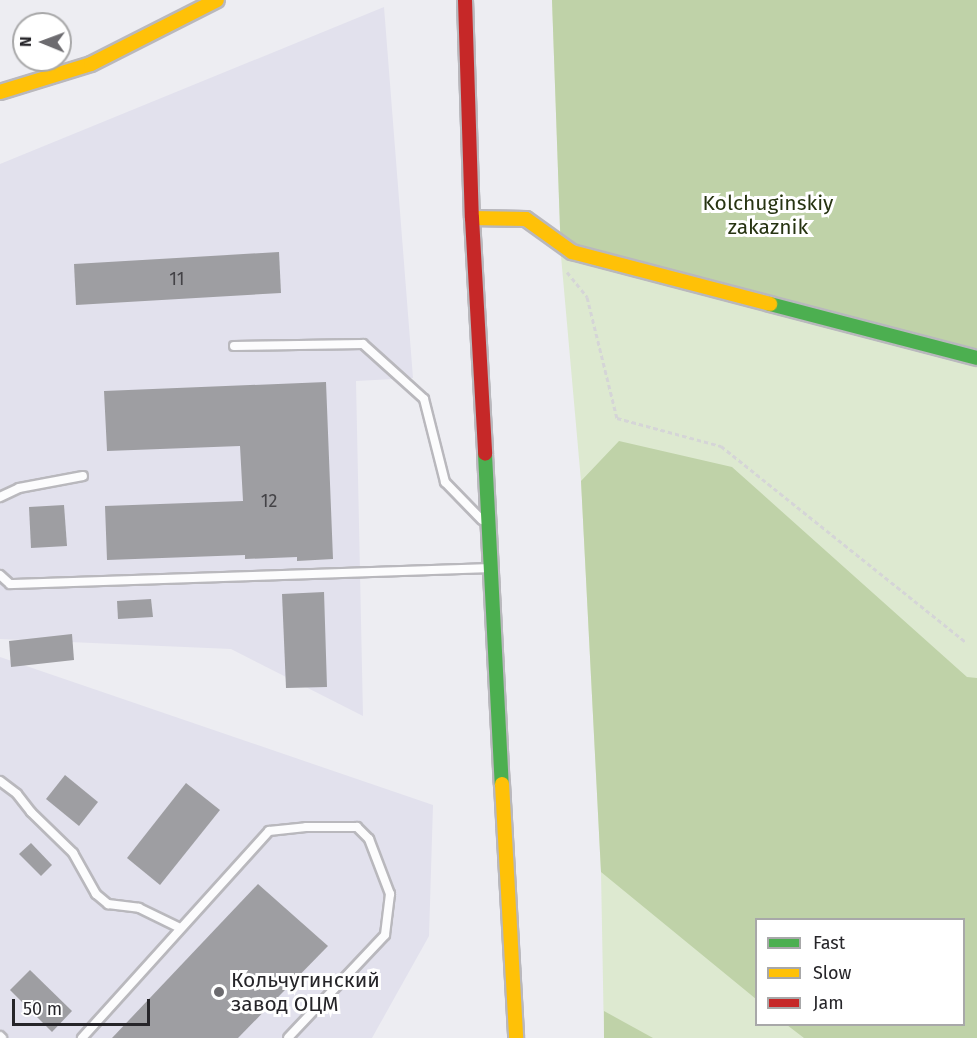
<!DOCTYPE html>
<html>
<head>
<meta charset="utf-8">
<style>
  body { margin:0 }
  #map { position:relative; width:977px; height:1038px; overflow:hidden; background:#ededf2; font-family:"Fira Sans",sans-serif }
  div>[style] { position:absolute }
  .built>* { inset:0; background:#e2e1ed }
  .green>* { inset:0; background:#dde9d0 }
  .forest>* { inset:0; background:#bfd2a8 }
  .building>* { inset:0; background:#9e9ea2 }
  .path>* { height:3px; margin-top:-1.5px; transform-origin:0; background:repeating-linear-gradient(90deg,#d5d5d7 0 4.5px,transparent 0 7.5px) }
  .roads { filter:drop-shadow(2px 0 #b9b8bd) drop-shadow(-2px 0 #b9b8bd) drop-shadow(0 2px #b9b8bd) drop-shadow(0 -2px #b9b8bd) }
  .lane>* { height:8px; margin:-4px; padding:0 4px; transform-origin:4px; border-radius:4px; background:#fcfcfd }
  .fast>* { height:14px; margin:-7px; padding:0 7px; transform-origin:7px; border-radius:7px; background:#4caf50 }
  .slow>* { height:14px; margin:-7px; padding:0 7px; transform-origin:7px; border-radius:7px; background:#ffc107 }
  .jam>* { height:14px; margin:-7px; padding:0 7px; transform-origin:7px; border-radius:7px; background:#c62828 }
  .dots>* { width:16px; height:16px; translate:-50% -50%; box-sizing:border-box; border:3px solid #fff; border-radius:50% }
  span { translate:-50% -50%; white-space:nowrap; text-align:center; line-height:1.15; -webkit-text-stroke:6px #fff; paint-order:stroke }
  .number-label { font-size:18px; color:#444347 }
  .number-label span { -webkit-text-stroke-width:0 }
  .park-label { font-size:21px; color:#273412 }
  .poi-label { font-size:21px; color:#262529 }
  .left { translate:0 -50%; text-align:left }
  .legend { position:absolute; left:755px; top:918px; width:210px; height:108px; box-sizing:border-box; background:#fff; border:2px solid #a8a8a9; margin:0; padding:8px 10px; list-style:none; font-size:18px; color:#262529 }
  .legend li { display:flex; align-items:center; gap:12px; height:30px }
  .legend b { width:30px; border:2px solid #a8a8a9 }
  .north { position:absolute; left:12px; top:12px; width:60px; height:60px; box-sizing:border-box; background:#fff; border:2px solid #a8a8a9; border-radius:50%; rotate:271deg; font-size:16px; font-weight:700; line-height:24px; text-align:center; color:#262529 }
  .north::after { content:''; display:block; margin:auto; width:21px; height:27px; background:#6c6b6f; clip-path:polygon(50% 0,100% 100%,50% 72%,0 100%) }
  .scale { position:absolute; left:12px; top:999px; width:138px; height:27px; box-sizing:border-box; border:3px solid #262529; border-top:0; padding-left:8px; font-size:18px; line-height:21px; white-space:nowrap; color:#262529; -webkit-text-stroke:4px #fff; paint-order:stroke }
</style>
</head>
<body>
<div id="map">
  <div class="built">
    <div style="clip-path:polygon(384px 7px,413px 378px,356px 381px,363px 716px,231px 649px,0 639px,0 164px)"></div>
    <div style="clip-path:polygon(0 657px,433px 805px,429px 936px,372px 1038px,0 1038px)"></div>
  </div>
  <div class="green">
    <div style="clip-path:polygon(evenodd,552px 0,977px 0,977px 1038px,604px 1038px,601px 872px,581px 481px,561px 256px,552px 0,756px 920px,964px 920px,964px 1024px,756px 1024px,756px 920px)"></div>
  </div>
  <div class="forest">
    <div style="clip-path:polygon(552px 0,977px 0,977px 363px,561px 256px)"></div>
    <div style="clip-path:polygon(619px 441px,732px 467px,967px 677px,977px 678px,977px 1038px,804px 1038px,787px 1025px,964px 1024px,964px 920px,756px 920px,756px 999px,601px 872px,581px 481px)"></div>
    <div style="clip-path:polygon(604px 1011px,653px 1038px,604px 1038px)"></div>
  </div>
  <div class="building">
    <div style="clip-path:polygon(279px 252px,281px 293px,76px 305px,74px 264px)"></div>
    <div style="clip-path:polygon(326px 382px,333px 559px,297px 561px,297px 557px,245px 559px,245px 555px,107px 560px,105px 506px,243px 501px,240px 446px,107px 451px,104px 391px)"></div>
    <div style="clip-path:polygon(64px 505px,67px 546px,31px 548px,29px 507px)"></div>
    <div style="clip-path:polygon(324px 592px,327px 687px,286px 688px,282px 594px)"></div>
    <div style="clip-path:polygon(151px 599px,153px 617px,118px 619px,117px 601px)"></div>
    <div style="clip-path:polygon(72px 634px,74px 660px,11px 667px,9px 641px)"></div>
    <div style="clip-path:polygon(65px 775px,98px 802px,79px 826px,46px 799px)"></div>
    <div style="clip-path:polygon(186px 783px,220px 810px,160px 885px,127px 858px)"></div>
    <div style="clip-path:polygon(31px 843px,52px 865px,41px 876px,19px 854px)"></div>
    <div style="clip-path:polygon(258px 884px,328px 946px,238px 1038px,112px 1038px)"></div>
    <div style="clip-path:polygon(30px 970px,72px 1011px,52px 1032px,10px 990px)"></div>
  </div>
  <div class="path">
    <div style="left:567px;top:272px;width:32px;rotate:51deg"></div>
    <div style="left:587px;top:297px;width:125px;rotate:76.1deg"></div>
    <div style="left:617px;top:418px;width:108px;rotate:15.1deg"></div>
    <div style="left:721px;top:446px;width:315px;rotate:38.7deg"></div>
  </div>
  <div class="roads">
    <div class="lane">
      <div style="left:234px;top:346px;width:129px;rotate:-0.9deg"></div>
      <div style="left:363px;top:344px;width:82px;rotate:42deg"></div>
      <div style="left:424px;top:399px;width:86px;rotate:75.8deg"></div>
      <div style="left:445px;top:482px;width:53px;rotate:45.8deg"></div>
      <div style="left:0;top:497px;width:21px;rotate:-25deg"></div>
      <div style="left:19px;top:488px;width:65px;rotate:-10.6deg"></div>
      <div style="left:0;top:575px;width:13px;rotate:42deg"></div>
      <div style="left:10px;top:584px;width:478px;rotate:-1.9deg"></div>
      <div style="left:0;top:781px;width:21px;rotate:37deg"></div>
      <div style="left:17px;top:794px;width:23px;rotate:52deg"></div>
      <div style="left:31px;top:812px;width:59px;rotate:44.3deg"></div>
      <div style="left:73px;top:853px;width:47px;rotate:60.7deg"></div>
      <div style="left:96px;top:894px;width:16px;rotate:40deg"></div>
      <div style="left:108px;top:904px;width:31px;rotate:7deg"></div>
      <div style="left:139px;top:908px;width:46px;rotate:26deg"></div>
      <div style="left:0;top:1036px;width:3px;rotate:45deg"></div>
      <div style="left:82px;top:1038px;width:279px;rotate:-47.9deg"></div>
      <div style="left:269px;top:831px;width:37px;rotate:-6deg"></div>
      <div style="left:306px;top:827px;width:51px"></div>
      <div style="left:357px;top:827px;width:17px;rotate:45deg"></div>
      <div style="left:369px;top:839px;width:59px;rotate:69.1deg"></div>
      <div style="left:390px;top:894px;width:41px;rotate:97deg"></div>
      <div style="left:385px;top:935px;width:141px;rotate:133.3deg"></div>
    </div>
    <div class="fast">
      <div style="left:770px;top:304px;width:214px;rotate:14.6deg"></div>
      <div style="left:485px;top:454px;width:330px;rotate:87.1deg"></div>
    </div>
    <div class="slow">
      <div style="left:0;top:92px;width:95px;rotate:-17.1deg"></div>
      <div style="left:91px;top:64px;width:141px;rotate:-26.9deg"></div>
      <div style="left:472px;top:218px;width:54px;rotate:1.1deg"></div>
      <div style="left:526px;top:219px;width:57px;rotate:35.7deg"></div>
      <div style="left:572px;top:252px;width:205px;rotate:14.7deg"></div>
      <div style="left:502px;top:784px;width:254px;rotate:86.8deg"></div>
    </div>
    <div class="jam">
      <div style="left:465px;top:0;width:218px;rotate:88.2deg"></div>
      <div style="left:472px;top:218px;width:236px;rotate:86.8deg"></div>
    </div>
  </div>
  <div class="dots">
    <div style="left:219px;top:992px;background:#6c6b6f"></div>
  </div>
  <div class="number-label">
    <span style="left:177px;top:279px">11</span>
    <span style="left:269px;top:501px">12</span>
  </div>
  <div class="park-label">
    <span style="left:768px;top:215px">Kolchuginskiy<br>zakaznik</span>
  </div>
  <div class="poi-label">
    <span class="left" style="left:231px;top:992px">Кольчугинский<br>завод ОЦМ</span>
  </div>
  <ul class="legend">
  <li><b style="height:8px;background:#4caf50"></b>Fast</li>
  <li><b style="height:8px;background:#ffc107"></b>Slow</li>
  <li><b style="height:8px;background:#c62828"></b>Jam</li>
  </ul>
  <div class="north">N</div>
  <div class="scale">50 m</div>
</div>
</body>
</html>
